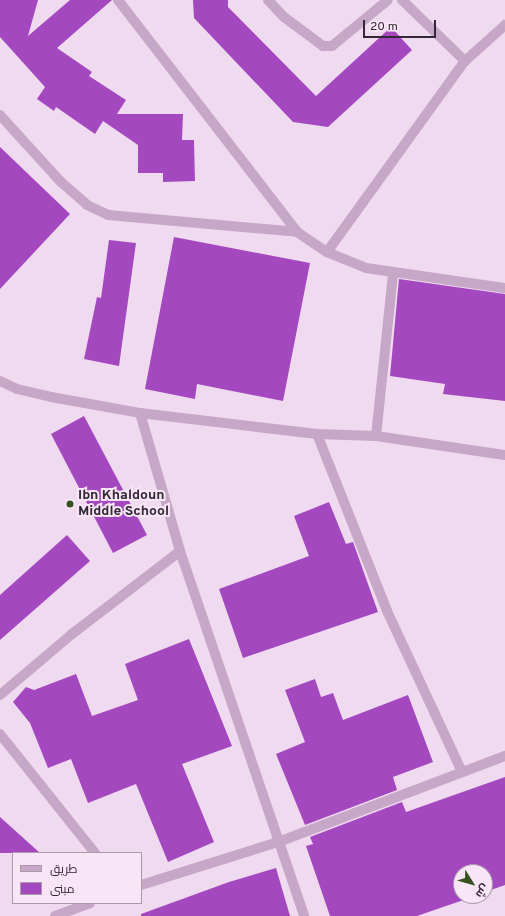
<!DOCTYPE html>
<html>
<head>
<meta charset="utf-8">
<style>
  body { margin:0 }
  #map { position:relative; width:505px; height:916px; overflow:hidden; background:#f0daef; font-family:Overpass,Cairo,sans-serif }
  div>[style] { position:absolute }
  .building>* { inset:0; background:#a448c0 }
  .minor>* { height:10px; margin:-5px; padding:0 5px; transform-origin:5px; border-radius:5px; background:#c7a7c7 }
  .dots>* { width:11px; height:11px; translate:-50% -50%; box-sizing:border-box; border:2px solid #f8e6f7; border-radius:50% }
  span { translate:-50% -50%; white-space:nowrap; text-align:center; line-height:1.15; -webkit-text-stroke:4px #f8e6f7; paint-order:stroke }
  .poi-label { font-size:14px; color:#322734; font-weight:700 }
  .left { translate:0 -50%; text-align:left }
  .legend { position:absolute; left:12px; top:852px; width:130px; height:52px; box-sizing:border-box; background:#f8e6f7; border:1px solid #a99aa9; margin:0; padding:5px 7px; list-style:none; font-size:12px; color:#322734 }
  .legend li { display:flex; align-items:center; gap:8px; height:20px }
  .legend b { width:20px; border:1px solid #a99aa9 }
  .north { position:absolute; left:453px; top:864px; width:40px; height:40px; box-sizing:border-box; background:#f8e6f7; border:1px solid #a99aa9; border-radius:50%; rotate:127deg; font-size:11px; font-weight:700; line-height:16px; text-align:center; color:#322734 }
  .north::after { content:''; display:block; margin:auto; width:14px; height:18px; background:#34531f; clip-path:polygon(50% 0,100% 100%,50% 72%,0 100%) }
  .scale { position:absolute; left:363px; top:20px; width:73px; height:18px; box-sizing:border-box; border:2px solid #322734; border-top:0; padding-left:5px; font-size:12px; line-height:14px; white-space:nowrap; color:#322734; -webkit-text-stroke:3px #f8e6f7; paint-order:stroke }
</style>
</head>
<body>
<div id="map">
  <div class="building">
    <div style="clip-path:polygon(0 0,38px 0,28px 36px,70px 0,112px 0,57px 48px,92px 72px,89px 76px,126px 100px,117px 114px,183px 114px,182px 140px,194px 140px,195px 181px,163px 182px,163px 173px,138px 173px,138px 145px,103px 121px,95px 134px,56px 107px,54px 111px,37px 99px,45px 87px,0 37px)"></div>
    <div style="clip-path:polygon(193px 0,228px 0,228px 7px,316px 96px,391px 27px,412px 50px,328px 127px,293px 122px,194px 18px)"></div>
    <div style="clip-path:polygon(0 147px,70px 214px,0 289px)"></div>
    <div style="clip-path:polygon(174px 237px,310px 263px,283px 401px,197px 384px,195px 399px,145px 389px)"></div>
    <div style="clip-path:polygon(109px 240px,136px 243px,119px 366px,84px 359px,97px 297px,101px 298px)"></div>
    <div style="clip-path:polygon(399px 279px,505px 294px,505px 401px,443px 394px,445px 384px,390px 376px)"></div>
    <div style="clip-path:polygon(84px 416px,147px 535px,113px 553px,51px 434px)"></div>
    <div style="clip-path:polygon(329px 502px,346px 544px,353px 542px,378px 612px,243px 658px,219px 589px,309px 556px,294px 516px)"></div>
    <div style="clip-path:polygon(67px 535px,90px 561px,0 640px,0 595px)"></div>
    <div style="clip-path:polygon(189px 639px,232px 746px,182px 764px,214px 842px,168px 862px,136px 784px,88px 803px,71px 759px,48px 768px,30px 723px,13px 702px,26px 687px,34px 690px,76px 674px,92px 716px,138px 700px,125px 664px)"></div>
    <div style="clip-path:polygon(315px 679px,321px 697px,333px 693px,343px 720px,408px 695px,433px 762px,393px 777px,397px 790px,305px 825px,276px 754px,305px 742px,285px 690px)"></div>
    <div style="clip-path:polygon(505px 777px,505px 885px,485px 892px,485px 872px,461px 872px,461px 896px,475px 896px,417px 916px,330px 916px,306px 846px,313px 844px,310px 837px,402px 802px,406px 812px)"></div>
    <div style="clip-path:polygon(0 817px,40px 853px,0 853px)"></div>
    <div style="clip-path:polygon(276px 868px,290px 916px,141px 916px,141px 914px,229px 882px)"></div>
  </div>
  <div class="minor">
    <div style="left:118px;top:0;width:293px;rotate:52.3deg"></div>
    <div style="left:297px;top:232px;width:36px;rotate:34deg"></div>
    <div style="left:327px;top:252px;width:42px;rotate:22.3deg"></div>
    <div style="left:366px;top:268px;width:140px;rotate:8.2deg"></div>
    <div style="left:268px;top:0;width:23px;rotate:47deg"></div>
    <div style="left:284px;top:17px;width:49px;rotate:36.6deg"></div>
    <div style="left:323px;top:46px;width:9px"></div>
    <div style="left:332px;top:46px;width:72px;rotate:-39.4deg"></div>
    <div style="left:402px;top:0;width:88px;rotate:44.1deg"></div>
    <div style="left:0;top:115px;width:91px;rotate:47.7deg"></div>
    <div style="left:61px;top:182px;width:35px;rotate:41deg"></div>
    <div style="left:87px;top:205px;width:23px;rotate:25deg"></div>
    <div style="left:108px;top:215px;width:190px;rotate:5.1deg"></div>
    <div style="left:327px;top:252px;width:236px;rotate:-54.2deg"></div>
    <div style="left:465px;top:61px;width:54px;rotate:-42deg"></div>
    <div style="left:0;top:381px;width:19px;rotate:25deg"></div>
    <div style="left:17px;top:389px;width:35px;rotate:13deg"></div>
    <div style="left:51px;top:397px;width:90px;rotate:10.2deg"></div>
    <div style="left:140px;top:413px;width:178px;rotate:6.8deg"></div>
    <div style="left:317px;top:434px;width:59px;rotate:1.9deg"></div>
    <div style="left:376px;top:436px;width:130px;rotate:8.4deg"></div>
    <div style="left:140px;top:413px;width:144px;rotate:73.8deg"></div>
    <div style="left:180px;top:551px;width:385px;rotate:71.2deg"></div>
    <div style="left:317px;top:434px;width:190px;rotate:68.4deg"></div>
    <div style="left:387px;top:611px;width:178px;rotate:65deg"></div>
    <div style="left:376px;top:436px;width:164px;rotate:-84deg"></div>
    <div style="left:0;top:695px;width:94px;rotate:-40.3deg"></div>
    <div style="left:72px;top:634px;width:136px;rotate:-37.5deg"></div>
    <div style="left:0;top:734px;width:152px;rotate:51.4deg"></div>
    <div style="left:141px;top:885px;width:147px;rotate:-17.4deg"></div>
    <div style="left:281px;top:841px;width:240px;rotate:-20.8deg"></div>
    <div style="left:55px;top:916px;width:37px;rotate:-20deg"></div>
  </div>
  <div class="dots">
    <div style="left:70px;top:504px;background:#34531f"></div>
  </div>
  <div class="poi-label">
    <span class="left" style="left:78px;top:504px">Ibn Khaldoun<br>Middle School</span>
  </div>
  <ul class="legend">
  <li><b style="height:5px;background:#c7a7c7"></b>طريق</li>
  <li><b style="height:11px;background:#a448c0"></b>مبنى</li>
  </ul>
  <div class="north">ش</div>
  <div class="scale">20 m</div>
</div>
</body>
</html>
